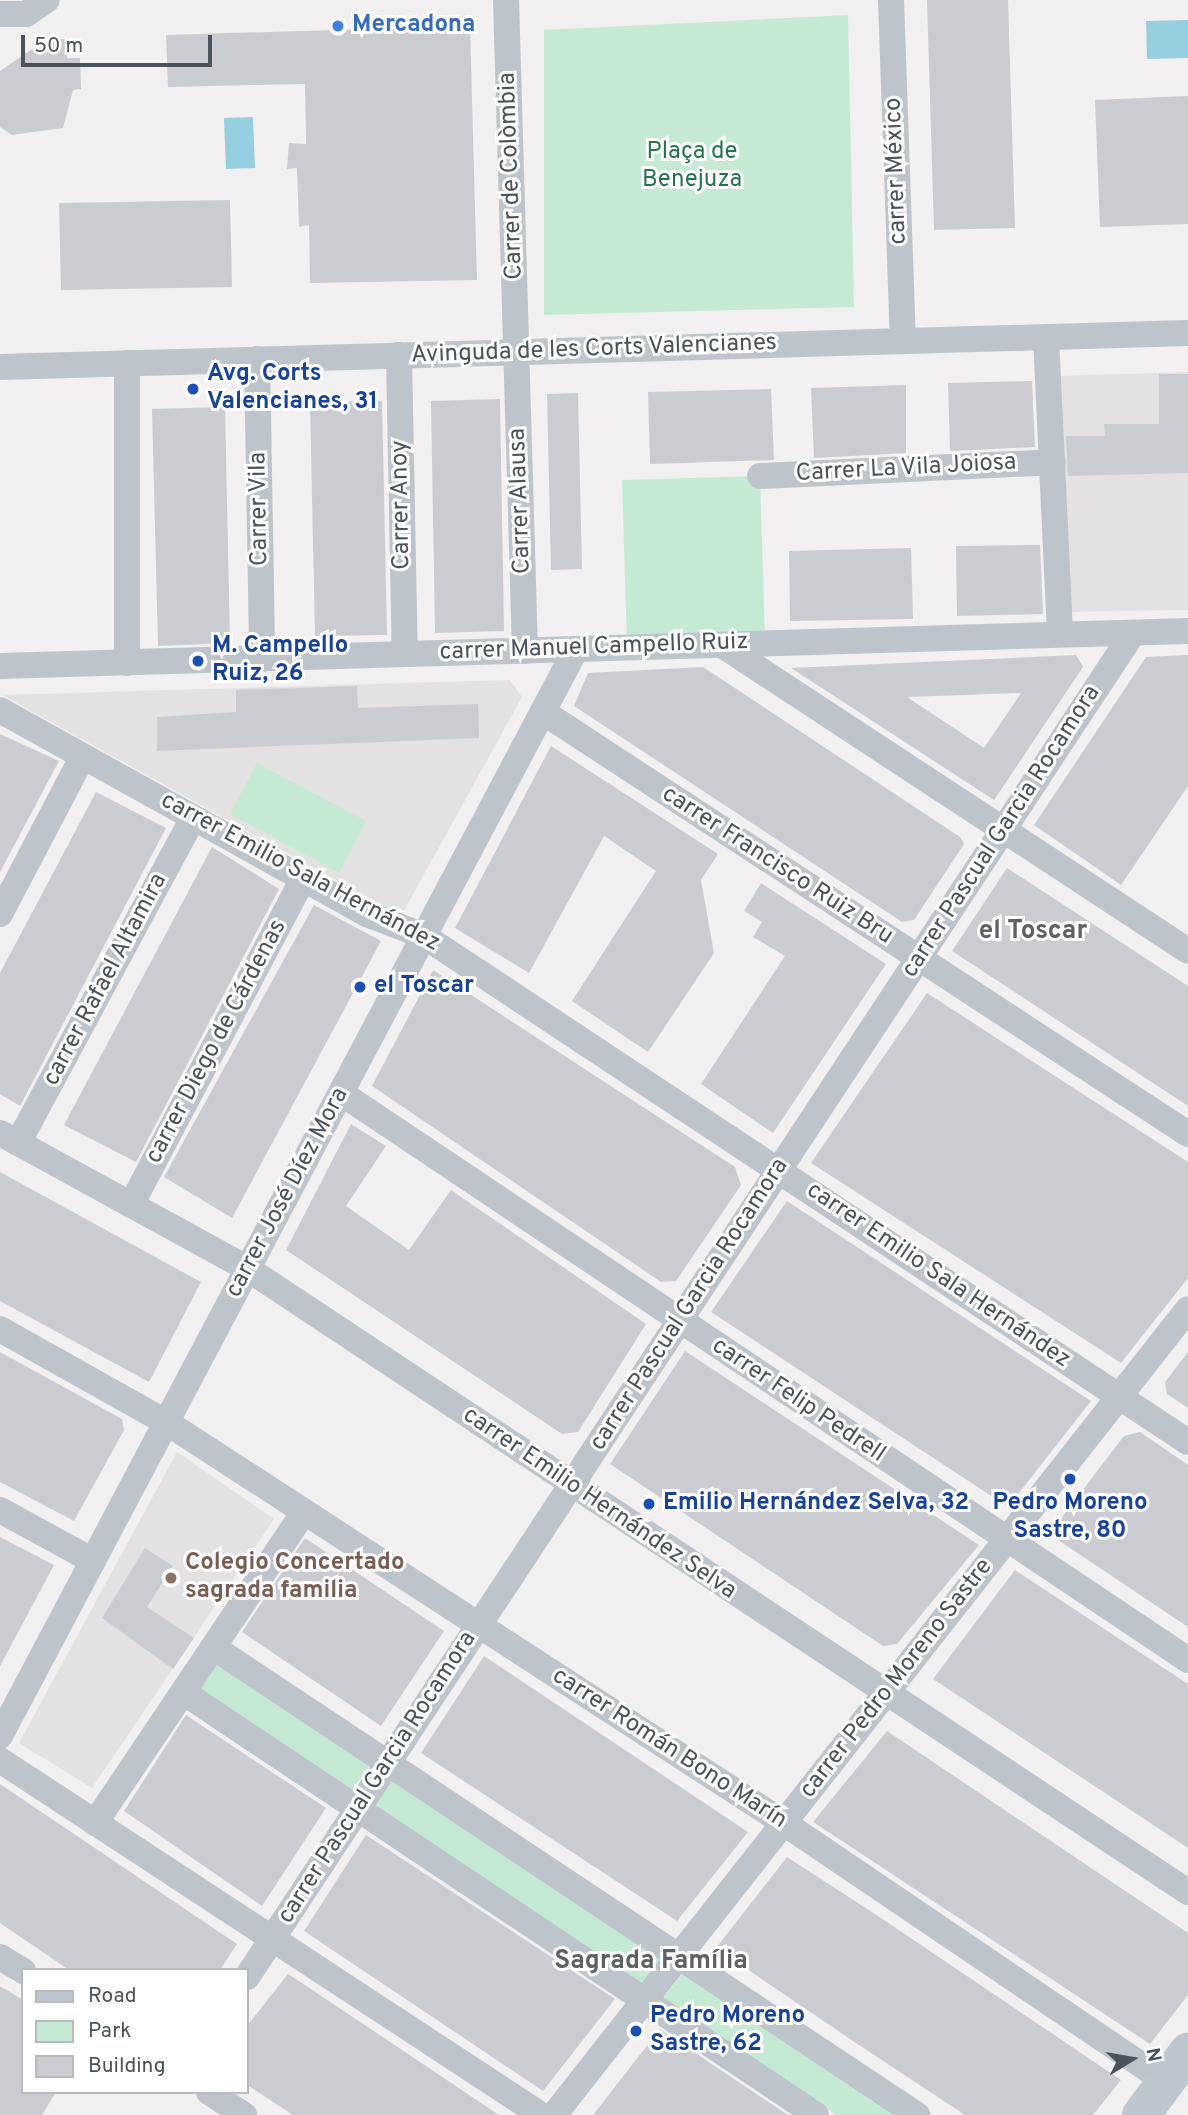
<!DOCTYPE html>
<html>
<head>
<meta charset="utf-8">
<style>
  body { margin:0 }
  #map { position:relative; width:1188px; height:2115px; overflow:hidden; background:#f2f0f0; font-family:Overpass,sans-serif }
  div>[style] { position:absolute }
  .education>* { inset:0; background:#e3e1e1 }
  .green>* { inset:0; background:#c4ead4 }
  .water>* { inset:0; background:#96cfe2 }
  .building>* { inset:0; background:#cbccd2 }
  .street>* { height:26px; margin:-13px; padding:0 13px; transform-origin:13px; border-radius:13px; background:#bdc4cb }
  .secondary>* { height:38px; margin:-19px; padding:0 19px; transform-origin:19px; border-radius:19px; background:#bec6cf }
  .dots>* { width:19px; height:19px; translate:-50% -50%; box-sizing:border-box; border:4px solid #fff; border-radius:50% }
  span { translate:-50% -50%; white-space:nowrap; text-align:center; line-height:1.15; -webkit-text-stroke:6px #fff; paint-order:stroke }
  .shop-label { font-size:24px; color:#366cbe; font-weight:700 }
  .left { translate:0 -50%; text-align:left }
  .park-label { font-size:24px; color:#22754f }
  .street-label { font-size:24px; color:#4a525b }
  .transit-label { font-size:24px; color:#164399; font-weight:700 }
  .education-label { font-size:24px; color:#785e54; font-weight:700 }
  .neighbourhood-label { font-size:26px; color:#5d6064; font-weight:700 }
  .legend { position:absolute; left:21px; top:1968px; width:228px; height:126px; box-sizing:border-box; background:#fff; border:2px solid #b7babd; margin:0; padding:9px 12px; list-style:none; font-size:21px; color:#4a525b }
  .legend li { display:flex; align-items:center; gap:14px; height:35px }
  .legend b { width:35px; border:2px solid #b7babd }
  .north { position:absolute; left:1097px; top:2024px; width:70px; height:70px; -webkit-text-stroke:5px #fff; paint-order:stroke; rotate:79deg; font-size:19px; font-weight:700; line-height:28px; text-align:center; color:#4a525b }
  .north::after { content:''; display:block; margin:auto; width:24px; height:32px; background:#4a525b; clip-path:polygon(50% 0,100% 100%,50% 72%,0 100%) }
  .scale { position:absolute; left:21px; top:35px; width:191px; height:32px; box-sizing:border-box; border:4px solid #4a525b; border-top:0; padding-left:9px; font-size:21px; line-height:24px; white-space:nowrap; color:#4a525b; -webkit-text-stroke:5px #fff; paint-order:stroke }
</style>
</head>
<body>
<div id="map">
  <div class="education">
    <div style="clip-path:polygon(1188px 372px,1188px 610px,1069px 612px,1058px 376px)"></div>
    <div style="clip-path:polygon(510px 680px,522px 697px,401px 916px,2px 695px)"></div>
    <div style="clip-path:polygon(177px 1452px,274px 1519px,92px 1788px,19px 1743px)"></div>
  </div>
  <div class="green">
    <div style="clip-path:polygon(848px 15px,854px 307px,544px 315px,544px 30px)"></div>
    <div style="clip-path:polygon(760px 476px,765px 642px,627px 646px,622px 480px)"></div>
    <div style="clip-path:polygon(257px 763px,366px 821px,339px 873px,230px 814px)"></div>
    <div style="clip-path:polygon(217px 1662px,370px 1765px,349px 1794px,197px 1690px)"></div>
    <div style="clip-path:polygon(393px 1779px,661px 1958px,640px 1984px,371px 1808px)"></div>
    <div style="clip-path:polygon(684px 1972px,896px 2115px,836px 2115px,663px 1998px)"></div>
  </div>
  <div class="water">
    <div style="clip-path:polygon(1188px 20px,1188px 58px,1147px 59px,1146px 21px)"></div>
    <div style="clip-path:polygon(253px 117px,255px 168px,226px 169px,224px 118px)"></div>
  </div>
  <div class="building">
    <div style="clip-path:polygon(927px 0,1008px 0,1015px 228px,934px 230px)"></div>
    <div style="clip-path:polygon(470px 26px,477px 280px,310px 283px,309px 225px,299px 227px,297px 168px,287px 169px,289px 143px,306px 144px,305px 84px,168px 87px,166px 35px)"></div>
    <div style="clip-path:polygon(47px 39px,67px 39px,67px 58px,80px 58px,81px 89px,73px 90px,63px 128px,12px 135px,0 127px,0 71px)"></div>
    <div style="clip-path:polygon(1188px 96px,1188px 224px,1100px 227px,1095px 100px)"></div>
    <div style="clip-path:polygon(230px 200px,232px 287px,61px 290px,59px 203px)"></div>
    <div style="clip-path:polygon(1159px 374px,1188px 374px,1188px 473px,1068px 476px,1066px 436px,1105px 436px,1104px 424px,1159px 424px)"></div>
    <div style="clip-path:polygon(1032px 381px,1035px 447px,950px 451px,948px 383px)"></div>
    <div style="clip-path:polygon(906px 385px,906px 453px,814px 458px,811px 388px)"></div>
    <div style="clip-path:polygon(771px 389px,774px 460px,650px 464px,648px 392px)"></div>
    <div style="clip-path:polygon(578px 393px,582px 569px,551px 570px,547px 394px)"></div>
    <div style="clip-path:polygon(500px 399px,504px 631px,435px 633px,431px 401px)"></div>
    <div style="clip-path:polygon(382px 401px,387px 635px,315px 636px,310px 402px)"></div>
    <div style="clip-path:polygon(225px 407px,230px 643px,158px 646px,152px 409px)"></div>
    <div style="clip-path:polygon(1040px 545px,1043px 614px,957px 616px,956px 546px)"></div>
    <div style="clip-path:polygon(911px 548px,913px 619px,790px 621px,789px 551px)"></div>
    <div style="clip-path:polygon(evenodd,1076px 655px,1083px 667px,994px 800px,791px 668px,1076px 655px,1021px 693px,984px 748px,907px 697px,1021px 693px)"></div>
    <div style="clip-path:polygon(1188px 655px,1188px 786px,1121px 885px,1034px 825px,1146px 657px)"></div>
    <div style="clip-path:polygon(703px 667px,960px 837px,964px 844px,914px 920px,902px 922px,574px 706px,588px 673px)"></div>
    <div style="clip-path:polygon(357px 686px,358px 708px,478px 704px,479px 738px,157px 751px,157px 717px,236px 712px,236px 690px)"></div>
    <div style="clip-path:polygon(0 734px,59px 761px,0 872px)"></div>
    <div style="clip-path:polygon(551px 746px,718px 854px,701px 880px,714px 953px,648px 1052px,572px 1001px,656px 871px,604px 836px,529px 973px,455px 928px)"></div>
    <div style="clip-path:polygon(96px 792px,166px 828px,20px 1106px,0 1094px,0 973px)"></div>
    <div style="clip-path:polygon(212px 847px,279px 889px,136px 1162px,64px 1125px)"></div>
    <div style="clip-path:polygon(1007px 868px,1188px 986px,1188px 1106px,952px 951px)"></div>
    <div style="clip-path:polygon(761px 883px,886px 964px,773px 1133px,701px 1084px,785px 956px,753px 937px,762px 922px,744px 911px)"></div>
    <div style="clip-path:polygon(314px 905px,381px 941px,232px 1218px,164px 1177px)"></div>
    <div style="clip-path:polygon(433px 970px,735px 1167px,741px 1185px,676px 1281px,661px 1282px,372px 1086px)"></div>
    <div style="clip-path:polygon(927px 993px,1188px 1162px,1188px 1278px,1121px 1363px,811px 1163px)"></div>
    <div style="clip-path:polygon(351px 1124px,386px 1146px,346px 1206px,409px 1250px,451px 1190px,646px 1324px,578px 1432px,562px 1434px,286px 1250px)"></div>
    <div style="clip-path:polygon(0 1172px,201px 1282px,149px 1382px,0 1301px)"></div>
    <div style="clip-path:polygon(787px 1201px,1091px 1401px,1008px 1507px,711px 1312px)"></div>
    <div style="clip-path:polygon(685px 1351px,979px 1545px,897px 1644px,883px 1646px,610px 1464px)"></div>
    <div style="clip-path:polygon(0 1352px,122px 1419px,124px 1430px,74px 1521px,0 1482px)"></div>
    <div style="clip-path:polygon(1188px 1352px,1188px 1408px,1167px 1394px,1165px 1382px)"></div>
    <div style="clip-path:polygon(1140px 1432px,1188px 1465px,1188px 1627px,1049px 1534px,1124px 1436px)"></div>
    <div style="clip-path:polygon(0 1537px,54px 1565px,0 1666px)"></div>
    <div style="clip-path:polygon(305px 1538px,444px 1631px,381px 1726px,242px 1632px)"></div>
    <div style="clip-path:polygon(145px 1548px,173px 1566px,147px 1607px,194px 1638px,173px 1669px,102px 1618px)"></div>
    <div style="clip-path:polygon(1015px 1570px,1188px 1684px,1188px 1848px,933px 1679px)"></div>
    <div style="clip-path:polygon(484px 1656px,748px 1832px,677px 1921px,421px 1753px)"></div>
    <div style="clip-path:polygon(186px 1715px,326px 1808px,262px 1906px,124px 1811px)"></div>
    <div style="clip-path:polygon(887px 1731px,1188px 1933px,1188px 1995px,1150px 2044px,813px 1822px)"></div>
    <div style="clip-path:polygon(0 1784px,237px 1944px,220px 1970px,69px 1970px,0 1923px)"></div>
    <div style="clip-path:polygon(366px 1835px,615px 1999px,543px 2091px,304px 1931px)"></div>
    <div style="clip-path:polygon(787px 1857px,878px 1916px,1121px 2080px,1093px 2115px,965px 2115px,856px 2043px,716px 1948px)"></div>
    <div style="clip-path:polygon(288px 1974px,305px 1985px,499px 2115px,293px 2115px,247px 2085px,247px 2026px)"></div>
    <div style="clip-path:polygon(0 1986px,23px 2000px,23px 2092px,56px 2092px,42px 2115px,0 2115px)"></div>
    <div style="clip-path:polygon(660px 2029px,661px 2030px,788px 2115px,593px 2115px)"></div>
  </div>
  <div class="street">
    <div style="left:506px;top:0;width:651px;rotate:88.33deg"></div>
    <div style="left:891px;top:0;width:341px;rotate:88deg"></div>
    <div style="left:0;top:14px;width:26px"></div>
    <div style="left:26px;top:14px;width:25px;rotate:-34deg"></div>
    <div style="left:1046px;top:337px;width:296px;rotate:87.3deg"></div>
    <div style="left:399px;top:355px;width:299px;rotate:88.9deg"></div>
    <div style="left:257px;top:359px;width:300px;rotate:89deg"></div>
    <div style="left:0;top:367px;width:1188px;rotate:-1.64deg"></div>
    <div style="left:760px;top:476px;width:293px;rotate:-2.7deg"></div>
    <div style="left:722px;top:645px;width:557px;rotate:33.29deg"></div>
    <div style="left:127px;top:663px;width:300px;rotate:-90deg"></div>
    <div style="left:0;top:666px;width:1189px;rotate:-1.69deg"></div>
    <div style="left:0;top:710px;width:420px;rotate:29.1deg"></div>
    <div style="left:367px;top:914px;width:61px;rotate:21.1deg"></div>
    <div style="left:424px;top:936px;width:916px;rotate:33.52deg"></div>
    <div style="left:543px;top:712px;width:771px;rotate:33.2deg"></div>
    <div style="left:0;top:914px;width:178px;rotate:-62.3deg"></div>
    <div style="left:341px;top:1093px;width:1019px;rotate:33.8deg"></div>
    <div style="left:0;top:1133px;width:283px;rotate:28.7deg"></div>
    <div style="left:248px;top:1269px;width:1128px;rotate:33.54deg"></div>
    <div style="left:18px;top:1143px;width:369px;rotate:-61.7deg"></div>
    <div style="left:131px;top:1205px;width:369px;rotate:-62.2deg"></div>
    <div style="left:0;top:1329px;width:190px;rotate:29.3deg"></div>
    <div style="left:166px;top:1422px;width:737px;rotate:32.98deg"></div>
    <div style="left:784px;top:1823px;width:462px;rotate:34.1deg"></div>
    <div style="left:0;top:1510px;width:106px;rotate:28.7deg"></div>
    <div style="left:216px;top:1649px;width:842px;rotate:33.61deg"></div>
    <div style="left:183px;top:1692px;width:761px;rotate:33.75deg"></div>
    <div style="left:0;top:1736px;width:1230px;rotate:-62.08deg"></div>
    <div style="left:0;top:1760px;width:647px;rotate:33.27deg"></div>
    <div style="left:95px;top:1823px;width:375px;rotate:-56.1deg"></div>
    <div style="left:0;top:1957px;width:27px;rotate:31deg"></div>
    <div style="left:247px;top:1977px;width:1610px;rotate:-56.61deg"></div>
    <div style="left:209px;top:2092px;width:42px;rotate:33.3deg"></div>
    <div style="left:554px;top:2115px;width:1025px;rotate:-51.81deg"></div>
  </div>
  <div class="secondary">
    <div style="left:1141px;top:2115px;width:79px;rotate:-53.3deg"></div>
  </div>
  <div class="dots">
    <div style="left:338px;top:26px;background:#3f7fe0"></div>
    <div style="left:193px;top:389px;background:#1a4fb4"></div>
    <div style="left:198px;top:661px;background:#1a4fb4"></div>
    <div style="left:360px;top:987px;background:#1a4fb4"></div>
    <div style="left:1070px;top:1479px;background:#1a4fb4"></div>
    <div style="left:649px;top:1504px;background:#1a4fb4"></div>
    <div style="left:171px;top:1578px;background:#8d6e63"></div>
    <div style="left:636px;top:2031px;background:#1a4fb4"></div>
  </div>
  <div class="shop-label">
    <span class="left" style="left:352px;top:26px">Mercadona</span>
  </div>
  <div class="park-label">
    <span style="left:692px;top:167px">Plaça de<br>Benejuza</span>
  </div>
  <div class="street-label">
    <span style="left:897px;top:171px;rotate:-92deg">carrer México</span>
    <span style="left:512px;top:176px;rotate:-92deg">Carrer de Colòmbia</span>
    <span style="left:594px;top:350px;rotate:-2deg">Avinguda de les Corts Valencianes</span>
    <span style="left:906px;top:469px;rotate:-3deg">Carrer La Vila Joiosa</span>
    <span style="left:521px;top:501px;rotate:-92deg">Carrer Alausa</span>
    <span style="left:402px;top:505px;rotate:-91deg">Carrer Anoy</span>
    <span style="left:260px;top:509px;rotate:-91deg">Carrer Vila</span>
    <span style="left:594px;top:648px;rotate:-2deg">carrer Manuel Campello Ruiz</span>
    <span style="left:1002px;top:832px;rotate:-57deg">carrer Pascual Garcia Rocamora</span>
    <span style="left:777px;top:866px;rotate:33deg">carrer Francisco Ruiz Bru</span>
    <span style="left:300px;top:873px;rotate:28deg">carrer Emilio Sala Hernández</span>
    <span style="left:106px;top:980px;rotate:-62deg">carrer Rafael Altamira</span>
    <span style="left:217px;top:1042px;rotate:-62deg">carrer Diego de Cárdenas</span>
    <span style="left:288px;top:1193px;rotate:-62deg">carrer José Díez Mora</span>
    <span style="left:938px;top:1276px;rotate:34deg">carrer Emilio Sala Hernández</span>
    <span style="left:690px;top:1305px;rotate:-57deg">carrer Pascual Garcia Rocamora</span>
    <span style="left:798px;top:1401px;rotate:34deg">carrer Felip Pedrell</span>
    <span style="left:599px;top:1504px;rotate:34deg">carrer Emilio Hernández Selva</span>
    <span style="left:897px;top:1679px;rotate:-52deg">carrer Pedro Moreno Sastre</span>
    <span style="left:669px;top:1749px;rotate:33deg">carrer Román Bono Marín</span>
    <span style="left:378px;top:1778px;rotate:-57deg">carrer Pascual Garcia Rocamora</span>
  </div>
  <div class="transit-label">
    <span class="left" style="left:207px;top:389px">Avg. Corts<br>Valencianes, 31</span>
    <span class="left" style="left:212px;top:661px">M. Campello<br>Ruiz, 26</span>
    <span class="left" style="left:374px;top:987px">el Toscar</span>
    <span class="left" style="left:663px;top:1504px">Emilio Hernández Selva, 32</span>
    <span style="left:1070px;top:1518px">Pedro Moreno<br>Sastre, 80</span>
    <span class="left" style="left:650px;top:2031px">Pedro Moreno<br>Sastre, 62</span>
  </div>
  <div class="education-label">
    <span class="left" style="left:185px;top:1578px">Colegio Concertado<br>sagrada familia</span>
  </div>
  <div class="neighbourhood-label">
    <span style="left:1033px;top:932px">el Toscar</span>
    <span style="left:651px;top:1962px">Sagrada Família</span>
  </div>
  <ul class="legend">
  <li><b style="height:9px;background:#bec6cf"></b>Road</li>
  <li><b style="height:19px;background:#c4ead4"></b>Park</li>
  <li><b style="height:19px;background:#cbccd2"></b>Building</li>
  </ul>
  <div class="north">N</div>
  <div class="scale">50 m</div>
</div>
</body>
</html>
